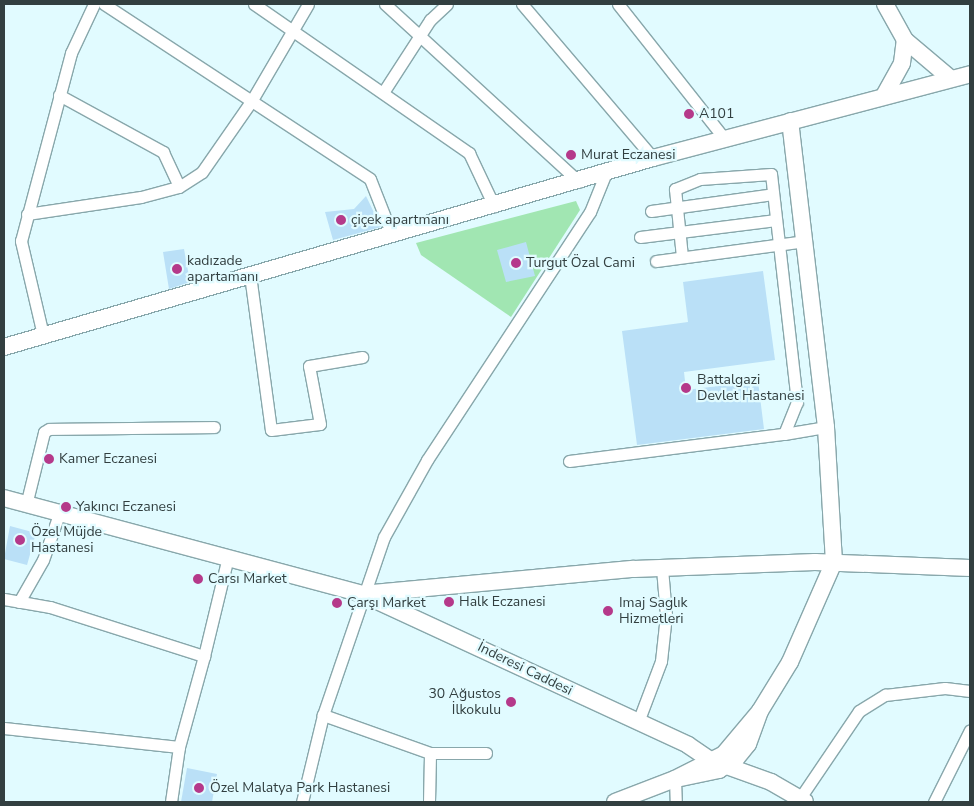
<!DOCTYPE html>
<html>
<head>
<meta charset="utf-8">
<style>
  body { margin:0 }
  #map { position:relative; width:974px; height:806px; overflow:hidden; background:#e1fbff; font-family:"Nunito Sans",sans-serif }
  div>[style] { position:absolute }
  .green>* { inset:0; background:#a1e6b2 }
  .building>* { inset:0; background:#bae0f7 }
  .roads { filter:drop-shadow(1px 0 #88a7ab) drop-shadow(-1px 0 #88a7ab) drop-shadow(0 1px #88a7ab) drop-shadow(0 -1px #88a7ab) }
  .street>* { height:11px; margin:-5.5px; padding:0 5.5px; transform-origin:5.5px; border-radius:5.5px; background:#fff }
  .secondary>* { height:16px; margin:-8px; padding:0 8px; transform-origin:8px; border-radius:8px; background:#fff }
  .dots>* { width:14px; height:14px; translate:-50% -50%; box-sizing:border-box; border:2px solid #e1fbff; border-radius:50% }
  span { translate:-50% -50%; white-space:nowrap; text-align:center; line-height:1.15; -webkit-text-stroke:4.5px #e1fbff; paint-order:stroke }
  .poi-label { font-size:14px; color:#323f40 }
  .left { translate:0 -50%; text-align:left }
  .right { translate:-100% -50%; text-align:right }
  .street-label { font-size:14px; color:#323f40 }
  .frame { position:absolute; inset:0; border:5px solid #323f40; pointer-events:none }
</style>
</head>
<body>
<div id="map">
  <div class="green">
    <div style="clip-path:polygon(576px 201px,580px 210px,511px 317px,421px 255px,416px 243px)"></div>
  </div>
  <div class="building">
    <div style="clip-path:polygon(366px 196px,381px 227px,333px 240px,325px 212px,354px 209px)"></div>
    <div style="clip-path:polygon(526px 242px,535px 276px,506px 282px,497px 250px)"></div>
    <div style="clip-path:polygon(184px 249px,190px 282px,169px 289px,163px 252px)"></div>
    <div style="clip-path:polygon(763px 271px,775px 360px,684px 372px,686px 390px,758px 381px,764px 429px,637px 445px,622px 331px,688px 322px,683px 282px)"></div>
    <div style="clip-path:polygon(10px 526px,36px 533px,27px 565px,4px 559px)"></div>
    <div style="clip-path:polygon(187px 768px,217px 774px,212px 802px,181px 802px)"></div>
  </div>
  <div class="roads">
    <div class="street">
      <div style="left:104px;top:4px;width:318px;rotate:33.3deg"></div>
      <div style="left:370px;top:179px;width:60px;rotate:68.6deg"></div>
      <div style="left:254px;top:4px;width:262px;rotate:34.7deg"></div>
      <div style="left:469px;top:153px;width:59px;rotate:64.7deg"></div>
      <div style="left:385px;top:4px;width:263px;rotate:42.5deg"></div>
      <div style="left:522px;top:4px;width:202px;rotate:49.6deg"></div>
      <div style="left:618px;top:4px;width:171px;rotate:51.7deg"></div>
      <div style="left:384px;top:91px;width:85px;rotate:-57.1deg"></div>
      <div style="left:430px;top:20px;width:23px;rotate:-43deg"></div>
      <div style="left:59px;top:95px;width:119px;rotate:28.7deg"></div>
      <div style="left:163px;top:152px;width:38px;rotate:65deg"></div>
      <div style="left:651px;top:211px;width:123px;rotate:-7.9deg"></div>
      <div style="left:27px;top:214px;width:115px;rotate:-8.5deg"></div>
      <div style="left:141px;top:197px;width:39px;rotate:-15deg"></div>
      <div style="left:179px;top:187px;width:27px;rotate:-33deg"></div>
      <div style="left:202px;top:172px;width:88px;rotate:-55.2deg"></div>
      <div style="left:252px;top:100px;width:111px;rotate:-59.7deg"></div>
      <div style="left:640px;top:237px;width:137px;rotate:-7.1deg"></div>
      <div style="left:656px;top:261px;width:151px;rotate:-7.6deg"></div>
      <div style="left:250px;top:275px;width:156px;rotate:82.3deg"></div>
      <div style="left:271px;top:430px;width:49px;rotate:-7deg"></div>
      <div style="left:320px;top:424px;width:59px;rotate:-100.7deg"></div>
      <div style="left:309px;top:366px;width:54px;rotate:-9.6deg"></div>
      <div style="left:43px;top:335px;width:97px;rotate:-103.2deg"></div>
      <div style="left:21px;top:241px;width:195px;rotate:-75.1deg"></div>
      <div style="left:71px;top:53px;width:54px;rotate:-64.9deg"></div>
      <div style="left:784px;top:434px;width:43px;rotate:-9.5deg"></div>
      <div style="left:569px;top:461px;width:217px;rotate:-7.2deg"></div>
      <div style="left:784px;top:434px;width:35px;rotate:-68deg"></div>
      <div style="left:797px;top:402px;width:229px;rotate:-96.5deg"></div>
      <div style="left:771px;top:174px;width:71px;rotate:176deg"></div>
      <div style="left:700px;top:179px;width:27px;rotate:158deg"></div>
      <div style="left:675px;top:189px;width:68px;rotate:84.1deg"></div>
      <div style="left:26px;top:505px;width:75px;rotate:-76.1deg"></div>
      <div style="left:44px;top:432px;width:6px;rotate:-31deg"></div>
      <div style="left:49px;top:429px;width:165px;rotate:-0.7deg"></div>
      <div style="left:4px;top:599px;width:47px;rotate:9.9deg"></div>
      <div style="left:50px;top:607px;width:162px;rotate:17.7deg"></div>
      <div style="left:204px;top:656px;width:102px;rotate:-76.4deg"></div>
      <div style="left:19px;top:602px;width:48px;rotate:-60.3deg"></div>
      <div style="left:43px;top:560px;width:49px;rotate:-70.8deg"></div>
      <div style="left:638px;top:722px;width:65px;rotate:-69.3deg"></div>
      <div style="left:661px;top:661px;width:46px;rotate:-83.8deg"></div>
      <div style="left:666px;top:615px;width:47px;rotate:-94.9deg"></div>
      <div style="left:4px;top:728px;width:176px;rotate:6.2deg"></div>
      <div style="left:179px;top:747px;width:56px;rotate:98.3deg"></div>
      <div style="left:179px;top:747px;width:94px;rotate:-74.6deg"></div>
      <div style="left:430px;top:753px;width:56px"></div>
      <div style="left:675px;top:779px;width:23px;rotate:88deg"></div>
      <div style="left:800px;top:798px;width:105px;rotate:-55.9deg"></div>
      <div style="left:859px;top:711px;width:31px;rotate:-32deg"></div>
      <div style="left:885px;top:695px;width:60px;rotate:-6.7deg"></div>
      <div style="left:945px;top:688px;width:25px;rotate:7deg"></div>
      <div style="left:302px;top:802px;width:89px;rotate:-76.4deg"></div>
      <div style="left:429px;top:802px;width:49px;rotate:-88.8deg"></div>
      <div style="left:430px;top:753px;width:114px;rotate:-160.4deg"></div>
      <div style="left:323px;top:715px;width:188px;rotate:-71.1deg"></div>
      <div style="left:384px;top:537px;width:88px;rotate:-60.8deg"></div>
      <div style="left:427px;top:460px;width:297px;rotate:-56.7deg"></div>
      <div style="left:590px;top:212px;width:40px;rotate:-68deg"></div>
      <div style="left:934px;top:802px;width:80px;rotate:-63.4deg"></div>
    </div>
    <div class="secondary">
      <div style="left:885px;top:4px;width:41px;rotate:60.9deg"></div>
      <div style="left:905px;top:40px;width:59px;rotate:40.2deg"></div>
      <div style="left:885px;top:94px;width:35px;rotate:-61deg"></div>
      <div style="left:902px;top:63px;width:23px;rotate:-83deg"></div>
      <div style="left:4px;top:347px;width:676px;rotate:-16.24deg"></div>
      <div style="left:653px;top:158px;width:328px;rotate:-14.8deg"></div>
      <div style="left:4px;top:498px;width:371px;rotate:15deg"></div>
      <div style="left:362px;top:594px;width:273px;rotate:-5.3deg"></div>
      <div style="left:634px;top:569px;width:181px;rotate:-2.2deg"></div>
      <div style="left:815px;top:562px;width:155px;rotate:2.2deg"></div>
      <div style="left:364px;top:595px;width:357px;rotate:24.8deg"></div>
      <div style="left:688px;top:745px;width:27px;rotate:34deg"></div>
      <div style="left:710px;top:760px;width:65px;rotate:19.8deg"></div>
      <div style="left:771px;top:782px;width:39px;rotate:30deg"></div>
      <div style="left:760px;top:711px;width:35px;rotate:110deg"></div>
      <div style="left:748px;top:744px;width:19px;rotate:129deg"></div>
      <div style="left:736px;top:759px;width:20px;rotate:147deg"></div>
      <div style="left:719px;top:770px;width:45px;rotate:168.4deg"></div>
      <div style="left:675px;top:779px;width:55px;rotate:-27deg"></div>
      <div style="left:724px;top:754px;width:56px;rotate:-50.1deg"></div>
      <div style="left:760px;top:711px;width:57px;rotate:-58.5deg"></div>
      <div style="left:790px;top:662px;width:109px;rotate:-66.3deg"></div>
      <div style="left:834px;top:562px;width:135px;rotate:-93.4deg"></div>
      <div style="left:826px;top:427px;width:308px;rotate:-96.7deg"></div>
      <div style="left:615px;top:802px;width:64px;rotate:-21deg"></div>
    </div>
  </div>
  <div class="dots">
    <div style="left:689px;top:114px;background:#b5398a"></div>
    <div style="left:571px;top:155px;background:#b5398a"></div>
    <div style="left:341px;top:220px;background:#b5398a"></div>
    <div style="left:516px;top:263px;background:#b5398a"></div>
    <div style="left:177px;top:269px;background:#b5398a"></div>
    <div style="left:686px;top:388px;background:#b5398a"></div>
    <div style="left:49px;top:459px;background:#b5398a"></div>
    <div style="left:66px;top:507px;background:#b5398a"></div>
    <div style="left:20px;top:540px;background:#b5398a"></div>
    <div style="left:198px;top:579px;background:#b5398a"></div>
    <div style="left:449px;top:602px;background:#b5398a"></div>
    <div style="left:337px;top:603px;background:#b5398a"></div>
    <div style="left:608px;top:611px;background:#b5398a"></div>
    <div style="left:511px;top:702px;background:#b5398a"></div>
    <div style="left:199px;top:788px;background:#b5398a"></div>
  </div>
  <div class="poi-label">
    <span class="left" style="left:699px;top:114px">A101</span>
    <span class="left" style="left:581px;top:155px">Murat Eczanesi</span>
    <span class="left" style="left:351px;top:220px">çiçek apartmanı</span>
    <span class="left" style="left:187px;top:269px">kadızade<br>apartamanı</span>
    <span class="left" style="left:526px;top:263px">Turgut Özal Cami</span>
    <span class="left" style="left:697px;top:388px">Battalgazi<br>Devlet Hastanesi</span>
    <span class="left" style="left:59px;top:459px">Kamer Eczanesi</span>
    <span class="left" style="left:76px;top:507px">Yakıncı Eczanesi</span>
    <span class="left" style="left:31px;top:540px">Özel Müjde<br>Hastanesi</span>
    <span class="left" style="left:208px;top:579px">Carsı Market</span>
    <span class="left" style="left:459px;top:602px">Halk Eczanesi</span>
    <span class="left" style="left:347px;top:603px">Çarşı Market</span>
    <span class="left" style="left:619px;top:611px">Imaj Saglık<br>Hizmetleri</span>
    <span class="right" style="left:501px;top:702px">30 Ağustos<br>İlkokulu</span>
    <span class="left" style="left:210px;top:788px">Özel Malatya Park Hastanesi</span>
  </div>
  <div class="street-label">
    <span style="left:525px;top:669px;rotate:26deg">İnderesi Caddesi</span>
  </div>
  <div class="frame"></div>
</div>
</body>
</html>
